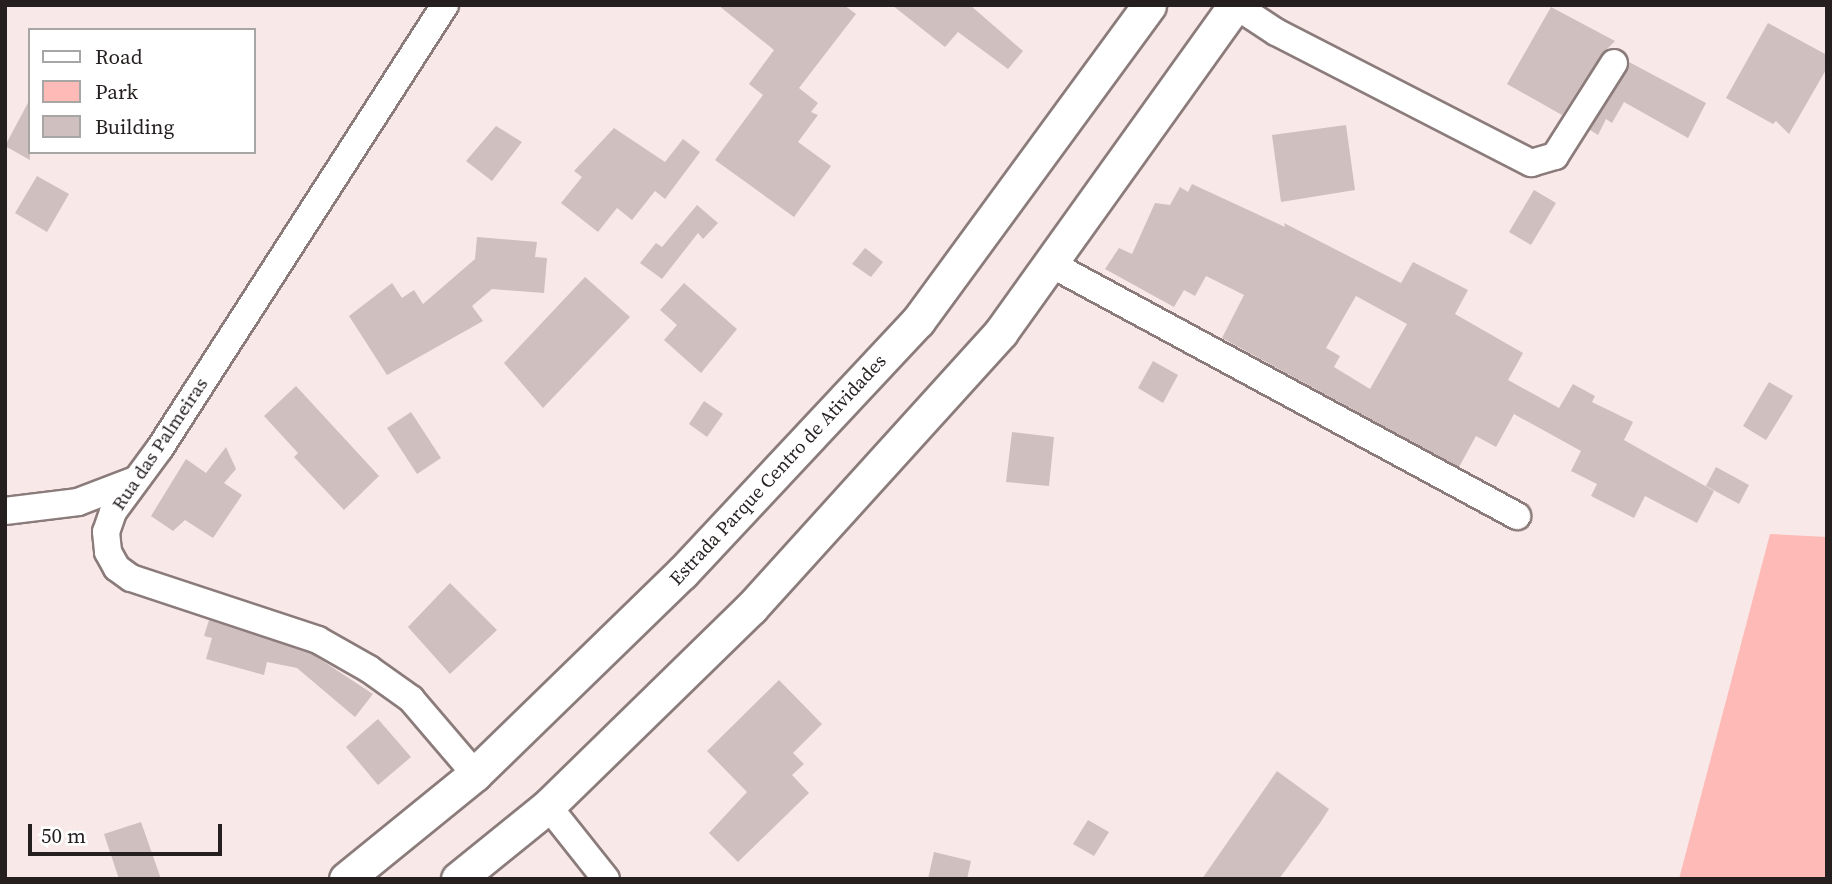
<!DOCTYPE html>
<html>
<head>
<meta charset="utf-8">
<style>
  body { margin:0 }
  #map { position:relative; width:1832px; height:884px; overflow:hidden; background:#f8e8e7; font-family:"Source Serif 4",serif }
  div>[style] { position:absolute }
  .green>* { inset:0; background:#fdbab6 }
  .building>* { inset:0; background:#cfbfbe }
  .roads { filter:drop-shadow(2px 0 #8b7c7b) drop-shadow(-2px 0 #8b7c7b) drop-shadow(0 2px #8b7c7b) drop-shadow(0 -2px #8b7c7b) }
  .minor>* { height:26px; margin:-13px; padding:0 13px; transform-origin:13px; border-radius:13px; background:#fff }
  .major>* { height:33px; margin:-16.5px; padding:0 16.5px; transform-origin:16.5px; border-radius:16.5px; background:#fff }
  span { translate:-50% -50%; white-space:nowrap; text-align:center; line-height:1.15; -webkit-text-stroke:5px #fff; paint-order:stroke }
  .street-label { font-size:19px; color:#251f1f }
  .frame { position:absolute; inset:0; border:7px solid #251f1f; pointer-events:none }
  .legend { position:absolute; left:28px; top:28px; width:228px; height:126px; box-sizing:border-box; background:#fff; border:2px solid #a8a5a5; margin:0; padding:9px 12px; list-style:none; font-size:21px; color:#251f1f }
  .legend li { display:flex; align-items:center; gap:14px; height:35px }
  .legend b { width:35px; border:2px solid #a8a5a5 }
  .scale { position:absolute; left:28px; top:824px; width:194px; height:32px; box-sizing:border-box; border:4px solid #251f1f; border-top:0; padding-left:9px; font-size:21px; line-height:24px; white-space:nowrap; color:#251f1f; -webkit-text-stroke:5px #fff; paint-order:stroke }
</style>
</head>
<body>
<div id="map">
  <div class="green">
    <div style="clip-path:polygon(1770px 534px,1827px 537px,1827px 879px,1679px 879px)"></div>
  </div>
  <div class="building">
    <div style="clip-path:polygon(718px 5px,844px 5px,856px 14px,799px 88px,818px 103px,811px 112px,818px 115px,798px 142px,831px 166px,794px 217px,715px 160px,763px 95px,749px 84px,774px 50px)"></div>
    <div style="clip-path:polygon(892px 5px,970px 5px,1023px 51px,1008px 69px,958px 32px,945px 47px)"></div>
    <div style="clip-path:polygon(1551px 7px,1615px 41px,1601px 55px,1562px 115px,1507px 84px)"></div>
    <div style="clip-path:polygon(1768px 23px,1827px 55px,1827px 68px,1789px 134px,1776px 121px,1773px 124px,1726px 98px)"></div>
    <div style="clip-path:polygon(1629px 62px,1706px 103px,1688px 138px,1624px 102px,1612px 123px,1606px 119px,1598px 135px,1590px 130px)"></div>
    <div style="clip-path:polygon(30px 99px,30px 160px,5px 146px)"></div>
    <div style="clip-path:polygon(1346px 125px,1355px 190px,1281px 202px,1272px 135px)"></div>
    <div style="clip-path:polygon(496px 126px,522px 142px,492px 181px,466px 161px)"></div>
    <div style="clip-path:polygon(614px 128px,665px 162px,683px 139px,700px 152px,665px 199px,655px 191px,632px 220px,617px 208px,598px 232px,561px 203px,582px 177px,574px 171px)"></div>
    <div style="clip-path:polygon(37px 176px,69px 194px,47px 232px,15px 213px)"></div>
    <div style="clip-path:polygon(evenodd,1192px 184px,1285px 227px,1284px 223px,1401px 283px,1413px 262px,1468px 290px,1455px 314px,1523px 353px,1508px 380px,1559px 408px,1573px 384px,1595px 396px,1592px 402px,1633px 422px,1624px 440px,1714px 491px,1697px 523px,1645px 496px,1634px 518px,1591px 496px,1597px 484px,1571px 471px,1581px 451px,1514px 414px,1496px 447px,1476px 436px,1459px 467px,1222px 338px,1244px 295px,1206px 276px,1195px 296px,1184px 290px,1174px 307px,1105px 269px,1119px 248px,1132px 254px,1155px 203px,1170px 205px,1180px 187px,1188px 192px,1192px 184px,1356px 296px,1407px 324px,1370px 389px,1334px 367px,1340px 356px,1326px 348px,1356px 296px)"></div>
    <div style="clip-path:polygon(1534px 190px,1556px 203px,1531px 245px,1509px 232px)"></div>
    <div style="clip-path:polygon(697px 205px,718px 223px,703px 239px,698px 233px,662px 279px,640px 263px,656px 243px,662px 247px)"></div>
    <div style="clip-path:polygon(477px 237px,537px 242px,535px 257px,547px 258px,544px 293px,492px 289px,472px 306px,483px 321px,387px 375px,349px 316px,392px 283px,402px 298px,414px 290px,423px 304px,475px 259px)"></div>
    <div style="clip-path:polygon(865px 248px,883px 262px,871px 277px,852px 264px)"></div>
    <div style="clip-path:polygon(585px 277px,630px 317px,543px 408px,504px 363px)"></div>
    <div style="clip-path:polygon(684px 283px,737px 329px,701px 373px,664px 340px,677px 325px,660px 310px)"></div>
    <div style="clip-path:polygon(1153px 361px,1178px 375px,1163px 403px,1138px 388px)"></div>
    <div style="clip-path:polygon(1769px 382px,1793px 396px,1766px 440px,1743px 426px)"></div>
    <div style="clip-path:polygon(296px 386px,379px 476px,344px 510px,294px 457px,298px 453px,264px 416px)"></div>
    <div style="clip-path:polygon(704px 401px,723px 414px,707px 437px,689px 424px)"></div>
    <div style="clip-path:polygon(411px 412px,441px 458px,417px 474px,387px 428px)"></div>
    <div style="clip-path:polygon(1012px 432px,1054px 437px,1049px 486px,1006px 482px)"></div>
    <div style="clip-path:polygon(226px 447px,236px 469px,224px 483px,242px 495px,213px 538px,185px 520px,173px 531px,151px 516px,186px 459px,206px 473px)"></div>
    <div style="clip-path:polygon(1716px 467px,1749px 485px,1739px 504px,1706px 486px)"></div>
    <div style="clip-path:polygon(450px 583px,497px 630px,450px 674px,408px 627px)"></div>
    <div style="clip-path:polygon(209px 620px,312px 654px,373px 694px,355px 717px,297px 668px,267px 662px,264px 675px,206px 659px,212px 638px,204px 636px)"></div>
    <div style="clip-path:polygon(779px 680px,822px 724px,793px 753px,804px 764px,792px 775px,809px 793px,738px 862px,709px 833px,747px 792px,707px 751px)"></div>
    <div style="clip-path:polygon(378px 719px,411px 757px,378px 785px,346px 747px)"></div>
    <div style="clip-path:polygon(1277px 771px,1329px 809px,1320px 823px,1279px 879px,1202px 879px)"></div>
    <div style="clip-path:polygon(1088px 820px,1109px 832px,1094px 856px,1073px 844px)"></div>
    <div style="clip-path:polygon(141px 822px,161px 879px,119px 879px,104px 834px)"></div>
    <div style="clip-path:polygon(934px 852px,971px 861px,967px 879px,928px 879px)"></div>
  </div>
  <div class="roads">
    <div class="minor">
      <div style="left:445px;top:5px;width:527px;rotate:122.75deg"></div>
      <div style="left:160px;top:448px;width:79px;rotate:126.3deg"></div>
      <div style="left:113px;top:512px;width:21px;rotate:109deg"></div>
      <div style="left:106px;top:532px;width:20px;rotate:84deg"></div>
      <div style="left:108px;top:552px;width:18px;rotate:61deg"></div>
      <div style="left:117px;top:568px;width:17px;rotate:36deg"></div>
      <div style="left:131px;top:578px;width:197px;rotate:18.3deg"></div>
      <div style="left:318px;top:640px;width:59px;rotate:29.6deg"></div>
      <div style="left:369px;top:669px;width:52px;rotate:35.5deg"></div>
      <div style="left:411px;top:699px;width:99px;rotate:49.5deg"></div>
      <div style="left:1235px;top:5px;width:49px;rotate:33.4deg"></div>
      <div style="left:1276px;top:32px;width:287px;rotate:27.2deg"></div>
      <div style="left:1531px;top:163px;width:25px;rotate:-16deg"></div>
      <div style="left:1555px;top:156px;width:110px;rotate:-57.6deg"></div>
      <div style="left:1051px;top:264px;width:530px;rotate:28.4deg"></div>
      <div style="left:5px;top:511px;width:74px;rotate:-7deg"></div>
      <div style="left:78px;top:502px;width:61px;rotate:-21.1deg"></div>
      <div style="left:548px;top:806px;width:93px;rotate:51.5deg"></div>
    </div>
    <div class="major">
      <div style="left:346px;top:879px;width:166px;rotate:-39.1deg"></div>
      <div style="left:475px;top:774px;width:289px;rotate:-44.2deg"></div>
      <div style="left:682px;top:573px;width:345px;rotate:-46.9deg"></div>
      <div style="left:918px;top:321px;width:391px;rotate:-53.8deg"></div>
      <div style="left:458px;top:879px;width:116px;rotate:-39deg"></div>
      <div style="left:548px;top:806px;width:284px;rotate:-44.3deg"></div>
      <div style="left:751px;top:608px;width:372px;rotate:-47.8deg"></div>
      <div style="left:1001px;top:332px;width:402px;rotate:-54.4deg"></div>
    </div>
  </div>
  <div class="street-label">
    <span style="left:160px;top:444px;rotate:-56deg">Rua das Palmeiras</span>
    <span style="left:778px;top:470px;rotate:-47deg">Estrada Parque Centro de Atividades</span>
  </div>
  <div class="frame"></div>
  <ul class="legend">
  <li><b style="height:9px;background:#fff"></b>Road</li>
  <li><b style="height:19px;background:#fdbab6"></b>Park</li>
  <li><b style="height:19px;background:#cfbfbe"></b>Building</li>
  </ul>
  <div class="scale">50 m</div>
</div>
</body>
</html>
